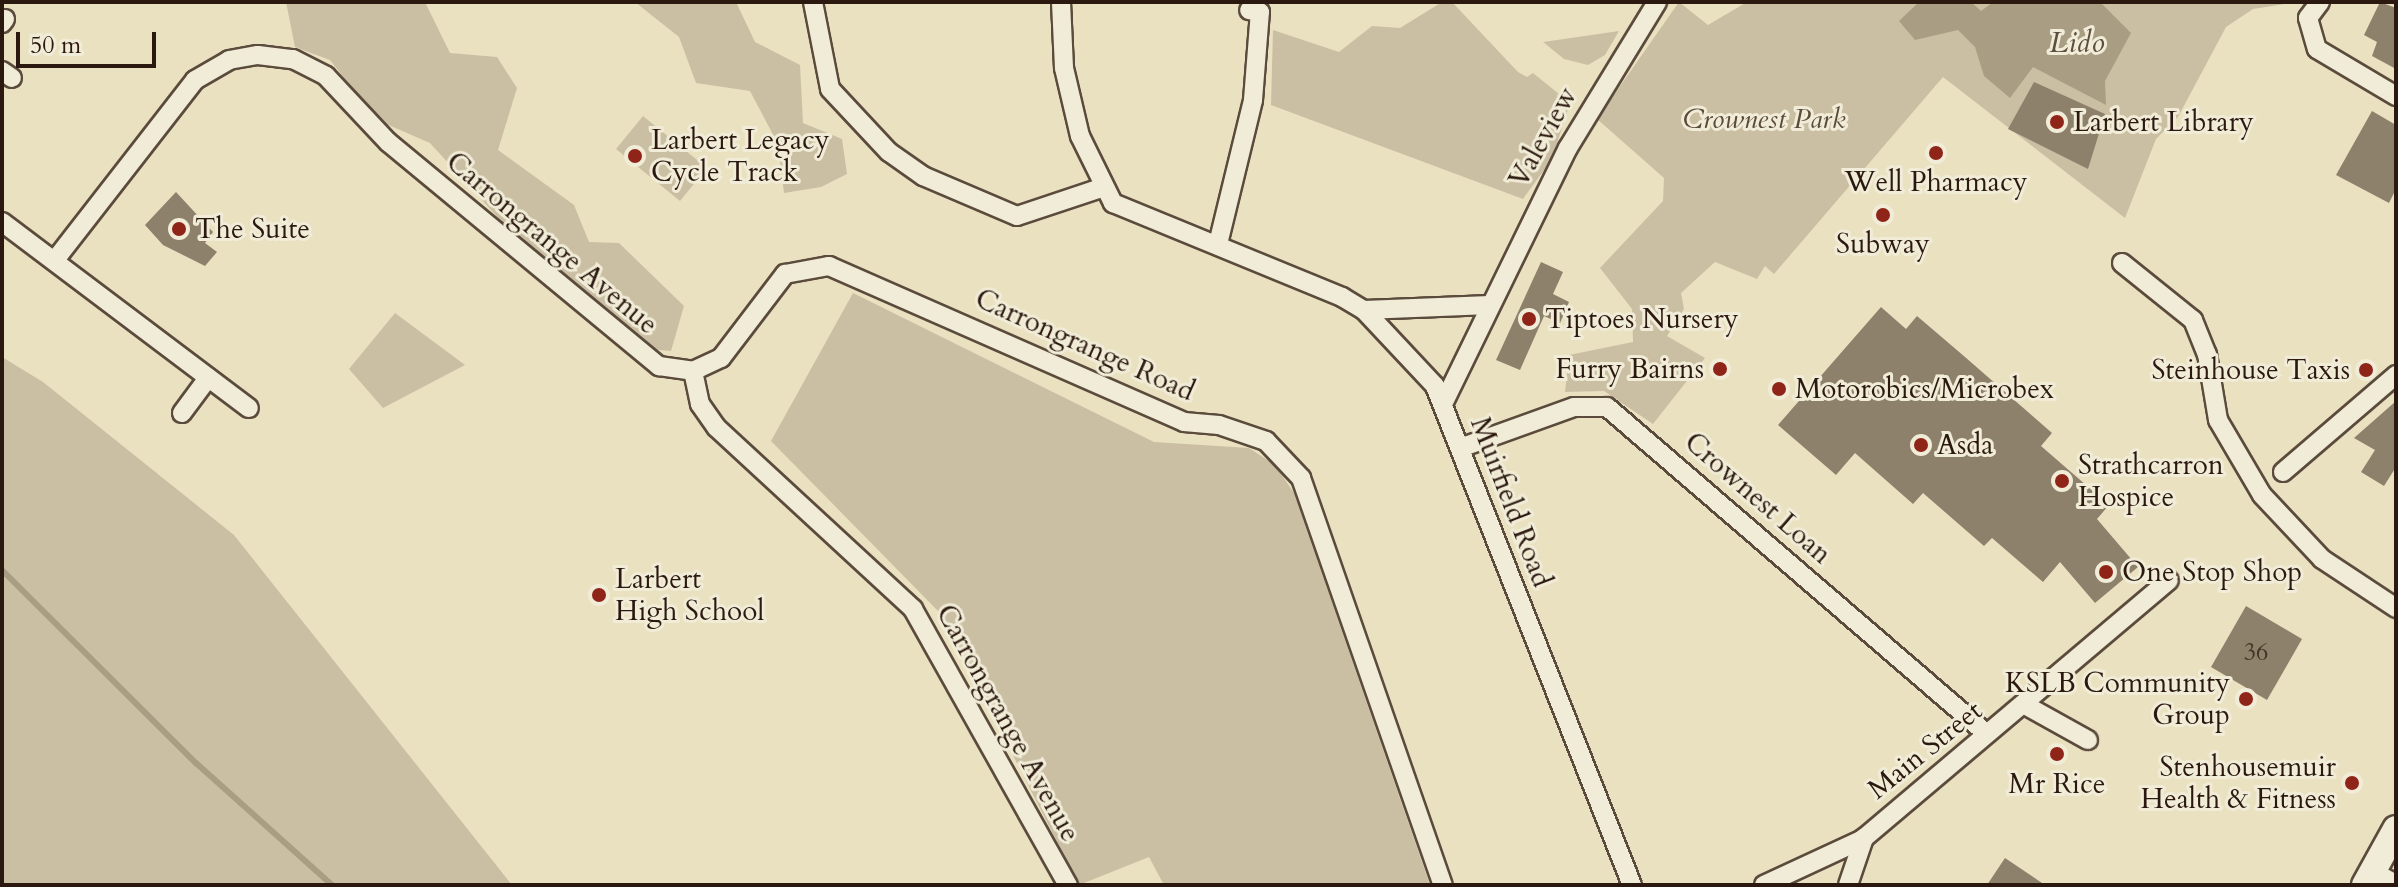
<!DOCTYPE html>
<html>
<head>
<meta charset="utf-8">
<style>
  body { margin:0 }
  #map { position:relative; width:2398px; height:887px; overflow:hidden; background:#eae1c1; font-family:Cardo,serif }
  div>[style] { position:absolute }
  .green>* { inset:0; background:#cabfa3 }
  .water>* { inset:0; background:#a99d84 }
  .stream>* { height:6px; margin:-3px; padding:0 3px; transform-origin:3px; border-radius:3px; background:#a99d84 }
  .building>* { inset:0; background:#8e816c }
  .roads { filter:drop-shadow(2px 0 #5b4b3c) drop-shadow(-2px 0 #5b4b3c) drop-shadow(0 2px #5b4b3c) drop-shadow(0 -2px #5b4b3c) }
  .minor>* { height:18px; margin:-9px; padding:0 9px; transform-origin:9px; border-radius:9px; background:#f1ecd7 }
  .tertiary>* { height:22px; margin:-11px; padding:0 11px; transform-origin:11px; border-radius:11px; background:#f1ecd7 }
  .secondary>* { height:26px; margin:-13px; padding:0 13px; transform-origin:13px; border-radius:13px; background:#f1ecd7 }
  .dots>* { width:22px; height:22px; translate:-50% -50%; box-sizing:border-box; border:4px solid #f1ecd7; border-radius:50% }
  span { translate:-50% -50%; white-space:nowrap; text-align:center; line-height:1.15; -webkit-text-stroke:6px #f1ecd7; paint-order:stroke }
  .number-label { font-size:24px; color:#443326 }
  .number-label span { -webkit-text-stroke-width:0 }
  .park-label { font-size:28px; color:#5b4b3b; font-style:italic }
  .poi-label { font-size:28px; color:#2b190f }
  .left { translate:0 -50%; text-align:left }
  .right { translate:-100% -50%; text-align:right }
  .street-label { font-size:28px; color:#2b190f }
  .water-label { font-size:30px; color:#5d4e3e; font-style:italic }
  .frame { position:absolute; inset:0; border:4px solid #2b190f; pointer-events:none }
  .scale { position:absolute; left:16px; top:32px; width:140px; height:36px; box-sizing:border-box; border:4px solid #2b190f; border-top:0; padding-left:10px; font-size:24px; line-height:28px; white-space:nowrap; color:#2b190f; -webkit-text-stroke:6px #f1ecd7; paint-order:stroke }
</style>
</head>
<body>
<div id="map">
  <div class="green">
    <div style="clip-path:polygon(286px 2px,425px 2px,450px 53px,497px 57px,517px 88px,498px 150px,574px 205px,589px 242px,619px 243px,684px 306px,671px 351px,649px 349px,524px 246px,430px 143px,377px 120px,330px 60px,295px 47px)"></div>
    <div style="clip-path:polygon(635px 2px,736px 2px,755px 42px,800px 65px,803px 123px,842px 139px,847px 174px,821px 187px,784px 193px,778px 144px,750px 91px,696px 83px,679px 37px)"></div>
    <div style="clip-path:polygon(1442px 2px,1452px 2px,1518px 72px,1527px 77px,1533px 73px,1570px 103px,1552px 159px,1523px 199px,1271px 105px,1273px 30px,1339px 52px,1372px 26px,1400px 28px)"></div>
    <div style="clip-path:polygon(1679px 2px,1708px 25px,1747px 2px,2297px 2px,2253px 9px,2226px 27px,2178px 117px,2156px 139px,2125px 218px,1943px 77px,1774px 274px,1765px 266px,1757px 279px,1715px 262px,1681px 293px,1684px 309px,1667px 336px,1705px 358px,1653px 424px,1604px 391px,1565px 392px,1569px 355px,1633px 342px,1632px 309px,1600px 268px,1663px 201px,1664px 178px,1597px 119px)"></div>
    <div style="clip-path:polygon(1619px 31px,1605px 55px,1588px 65px,1564px 59px,1543px 42px)"></div>
    <div style="clip-path:polygon(643px 116px,707px 168px,680px 201px,616px 149px)"></div>
    <div style="clip-path:polygon(853px 293px,1154px 442px,1249px 448px,1275px 465px,1294px 493px,1430px 885px,1164px 885px,1149px 857px,1079px 885px,941px 614px,771px 441px)"></div>
    <div style="clip-path:polygon(395px 313px,465px 365px,383px 408px,349px 369px)"></div>
    <div style="clip-path:polygon(2px 357px,43px 382px,234px 535px,512px 885px,2px 885px)"></div>
  </div>
  <div class="water">
    <div style="clip-path:polygon(1919px 2px,1971px 2px,1981px 11px,1993px 2px,2100px 2px,2131px 33px,2105px 81px,2106px 105px,2033px 67px,2010px 98px,1984px 76px,1975px 47px,1958px 30px,1915px 40px,1899px 21px)"></div>
  </div>
  <div class="stream">
    <div style="left:2px;top:570px;width:274px;rotate:44.9deg"></div>
    <div style="left:196px;top:763px;width:183px;rotate:41.9deg"></div>
  </div>
  <div class="building">
    <div style="clip-path:polygon(2380px 2px,2396px 8px,2396px 69px,2372px 56px,2377px 42px,2364px 35px)"></div>
    <div style="clip-path:polygon(2034px 82px,2105px 114px,2088px 169px,2008px 129px)"></div>
    <div style="clip-path:polygon(2372px 111px,2396px 125px,2396px 189px,2389px 203px,2336px 175px)"></div>
    <div style="clip-path:polygon(176px 192px,213px 232px,205px 243px,217px 252px,205px 266px,163px 245px,145px 225px)"></div>
    <div style="clip-path:polygon(1541px 262px,1563px 272px,1553px 294px,1569px 302px,1560px 323px,1544px 316px,1520px 370px,1496px 360px)"></div>
    <div style="clip-path:polygon(1881px 307px,1906px 329px,1917px 316px,1965px 357px,2052px 433px,2041px 446px,2109px 505px,2097px 519px,2138px 567px,2095px 603px,2060px 562px,2043px 582px,1992px 538px,1984px 546px,1923px 493px,1913px 504px,1855px 453px,1836px 475px,1778px 425px)"></div>
    <div style="clip-path:polygon(2396px 401px,2396px 467px,2384px 486px,2361px 472px,2375px 450px,2354px 438px)"></div>
    <div style="clip-path:polygon(2246px 606px,2302px 639px,2267px 700px,2211px 667px)"></div>
    <div style="clip-path:polygon(2005px 858px,2045px 885px,1987px 885px)"></div>
  </div>
  <div class="roads">
    <div class="minor">
      <div style="left:813px;top:2px;width:89px;rotate:78.9deg"></div>
      <div style="left:830px;top:89px;width:86px;rotate:46.9deg"></div>
      <div style="left:889px;top:152px;width:42px;rotate:35.2deg"></div>
      <div style="left:923px;top:176px;width:102px;rotate:23.1deg"></div>
      <div style="left:1017px;top:216px;width:89px;rotate:-18.4deg"></div>
      <div style="left:1061px;top:2px;width:66px;rotate:87.4deg"></div>
      <div style="left:1064px;top:68px;width:70px;rotate:76.8deg"></div>
      <div style="left:1080px;top:136px;width:75px;rotate:63.8deg"></div>
      <div style="left:1113px;top:203px;width:248px;rotate:22.3deg"></div>
      <div style="left:1342px;top:297px;width:26px;rotate:31deg"></div>
      <div style="left:1364px;top:310px;width:104px;rotate:46.9deg"></div>
      <div style="left:1435px;top:386px;width:536px;rotate:68.46deg"></div>
      <div style="left:2320px;top:2px;width:20px;rotate:127deg"></div>
      <div style="left:2308px;top:18px;width:32px;rotate:74deg"></div>
      <div style="left:2317px;top:49px;width:92px;rotate:30.7deg"></div>
      <div style="left:2px;top:23px;width:5px;rotate:-53deg"></div>
      <div style="left:2px;top:71px;width:12px;rotate:35deg"></div>
      <div style="left:2px;top:222px;width:309px;rotate:37deg"></div>
      <div style="left:1218px;top:244px;width:148px;rotate:-76.3deg"></div>
      <div style="left:1253px;top:100px;width:88px;rotate:-85.5deg"></div>
      <div style="left:1260px;top:12px;width:11px;rotate:-170deg"></div>
      <div style="left:55px;top:260px;width:228px;rotate:-52.1deg"></div>
      <div style="left:195px;top:80px;width:39px;rotate:-30deg"></div>
      <div style="left:229px;top:60px;width:29px;rotate:-10deg"></div>
      <div style="left:258px;top:55px;width:35px;rotate:7deg"></div>
      <div style="left:293px;top:59px;width:37px;rotate:27deg"></div>
      <div style="left:326px;top:76px;width:91px;rotate:46.8deg"></div>
      <div style="left:388px;top:142px;width:352px;rotate:39.6deg"></div>
      <div style="left:659px;top:366px;width:34px;rotate:8deg"></div>
      <div style="left:693px;top:371px;width:31px;rotate:-25deg"></div>
      <div style="left:721px;top:358px;width:106px;rotate:-52.7deg"></div>
      <div style="left:785px;top:274px;width:45px;rotate:-10.3deg"></div>
      <div style="left:829px;top:266px;width:388px;rotate:23.7deg"></div>
      <div style="left:1184px;top:422px;width:35px;rotate:5deg"></div>
      <div style="left:1219px;top:425px;width:50px;rotate:18.8deg"></div>
      <div style="left:1266px;top:441px;width:51px;rotate:46.6deg"></div>
      <div style="left:1301px;top:478px;width:431px;rotate:70.8deg"></div>
      <div style="left:2122px;top:263px;width:91px;rotate:38.8deg"></div>
      <div style="left:2193px;top:320px;width:37px;rotate:68deg"></div>
      <div style="left:2207px;top:354px;width:67px;rotate:80.5deg"></div>
      <div style="left:2218px;top:420px;width:87px;rotate:59.6deg"></div>
      <div style="left:2262px;top:495px;width:88px;rotate:46.8deg"></div>
      <div style="left:2322px;top:559px;width:89px;rotate:33.5deg"></div>
      <div style="left:1364px;top:310px;width:126px;rotate:-2.3deg"></div>
      <div style="left:693px;top:371px;width:34px;rotate:78deg"></div>
      <div style="left:700px;top:404px;width:29px;rotate:55deg"></div>
      <div style="left:717px;top:428px;width:267px;rotate:42.7deg"></div>
      <div style="left:913px;top:609px;width:317px;rotate:60.7deg"></div>
      <div style="left:1444px;top:402px;width:283px;rotate:-64deg"></div>
      <div style="left:1568px;top:148px;width:171px;rotate:-58.6deg"></div>
      <div style="left:182px;top:413px;width:44px;rotate:-53.4deg"></div>
      <div style="left:1460px;top:448px;width:121px;rotate:-19.8deg"></div>
      <div style="left:1574px;top:407px;width:33px"></div>
      <div style="left:1607px;top:407px;width:501px;rotate:40.71deg"></div>
      <div style="left:2283px;top:472px;width:149px;rotate:-40.6deg"></div>
      <div style="left:2025px;top:705px;width:72px;rotate:29.1deg"></div>
      <div style="left:1764px;top:885px;width:109px;rotate:-24.9deg"></div>
      <div style="left:1848px;top:885px;width:50px;rotate:-71.2deg"></div>
      <div style="left:1864px;top:838px;width:399px;rotate:-40.2deg"></div>
    </div>
    <div class="tertiary">
      <div style="left:2371px;top:873px;width:26px;rotate:28deg"></div>
    </div>
    <div class="secondary">
      <div style="left:2365px;top:885px;width:64px;rotate:-61deg"></div>
    </div>
  </div>
  <div class="dots">
    <div style="left:2057px;top:122px;background:#8f2418"></div>
    <div style="left:1936px;top:153px;background:#8f2418"></div>
    <div style="left:635px;top:156px;background:#8f2418"></div>
    <div style="left:1883px;top:215px;background:#8f2418"></div>
    <div style="left:179px;top:229px;background:#8f2418"></div>
    <div style="left:1529px;top:319px;background:#8f2418"></div>
    <div style="left:1720px;top:369px;background:#8f2418"></div>
    <div style="left:2366px;top:370px;background:#8f2418"></div>
    <div style="left:1779px;top:389px;background:#8f2418"></div>
    <div style="left:1921px;top:445px;background:#8f2418"></div>
    <div style="left:2062px;top:481px;background:#8f2418"></div>
    <div style="left:2106px;top:572px;background:#8f2418"></div>
    <div style="left:599px;top:595px;background:#8f2418"></div>
    <div style="left:2246px;top:699px;background:#8f2418"></div>
    <div style="left:2057px;top:754px;background:#8f2418"></div>
    <div style="left:2352px;top:783px;background:#8f2418"></div>
  </div>
  <div class="number-label">
    <span style="left:2256px;top:653px">36</span>
  </div>
  <div class="park-label">
    <span style="left:1764px;top:119px">Crownest Park</span>
  </div>
  <div class="poi-label">
    <span class="left" style="left:2073px;top:122px">Larbert Library</span>
    <span class="left" style="left:651px;top:156px">Larbert Legacy<br>Cycle Track</span>
    <span style="left:1936px;top:182px">Well Pharmacy</span>
    <span class="left" style="left:195px;top:229px">The Suite</span>
    <span style="left:1883px;top:244px">Subway</span>
    <span class="left" style="left:1545px;top:319px">Tiptoes Nursery</span>
    <span class="right" style="left:1704px;top:369px">Furry Bairns</span>
    <span class="right" style="left:2350px;top:370px">Steinhouse Taxis</span>
    <span class="left" style="left:1795px;top:389px">Motorobics/Microbex</span>
    <span class="left" style="left:1937px;top:445px">Asda</span>
    <span class="left" style="left:2078px;top:481px">Strathcarron<br>Hospice</span>
    <span class="left" style="left:2122px;top:572px">One Stop Shop</span>
    <span class="left" style="left:615px;top:595px">Larbert<br>High School</span>
    <span class="right" style="left:2230px;top:699px">KSLB Community<br>Group</span>
    <span class="right" style="left:2336px;top:783px">Stenhousemuir<br>Health &amp; Fitness</span>
    <span style="left:2057px;top:784px">Mr Rice</span>
  </div>
  <div class="street-label">
    <span style="left:1543px;top:137px;rotate:-61deg">Valeview</span>
    <span style="left:552px;top:243px;rotate:40deg">Carrongrange Avenue</span>
    <span style="left:1085px;top:345px;rotate:24deg">Carrongrange Road</span>
    <span style="left:1758px;top:498px;rotate:41deg">Crownest Loan</span>
    <span style="left:1511px;top:502px;rotate:69deg">Muirfield Road</span>
    <span style="left:1008px;top:723px;rotate:61deg">Carrongrange Avenue</span>
    <span style="left:1925px;top:750px;rotate:-39deg">Main Street</span>
  </div>
  <div class="water-label">
    <span style="left:2077px;top:43px">Lido</span>
  </div>
  <div class="frame"></div>
  <div class="scale">50 m</div>
</div>
</body>
</html>
